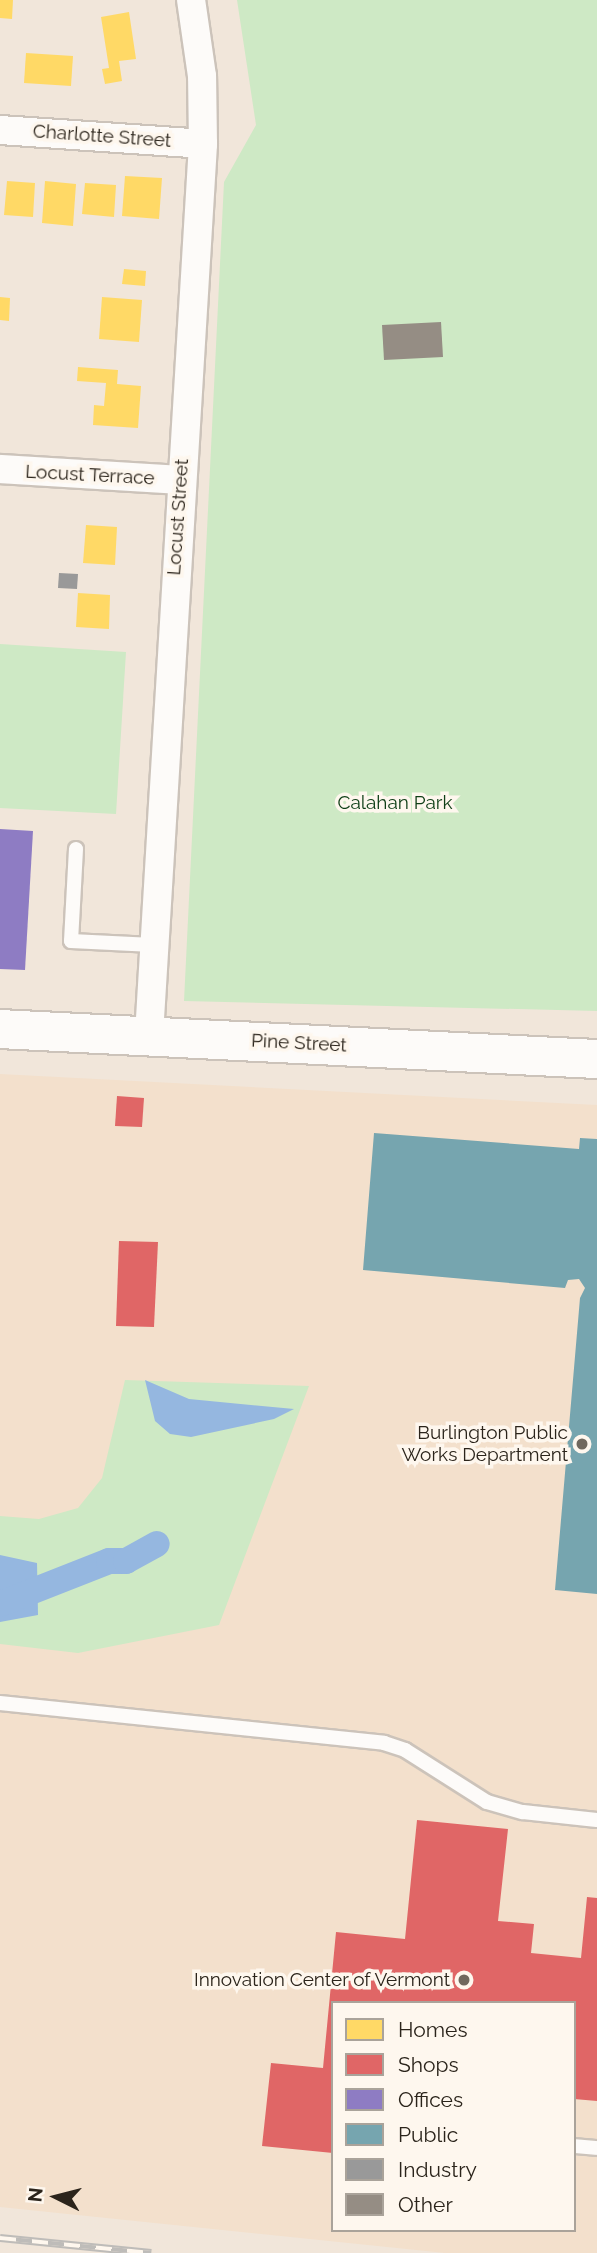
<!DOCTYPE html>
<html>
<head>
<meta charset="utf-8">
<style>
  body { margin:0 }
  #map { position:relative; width:597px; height:2253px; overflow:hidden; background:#f1e6da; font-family:Raleway,sans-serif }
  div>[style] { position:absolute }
  .built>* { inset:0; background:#f3e0cc }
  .green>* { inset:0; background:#cee9c5 }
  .water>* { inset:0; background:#95b7e0 }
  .homes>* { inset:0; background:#ffd966 }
  .shops>* { inset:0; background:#e06666 }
  .offices>* { inset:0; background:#8e7cc3 }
  .public>* { inset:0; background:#76a5af }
  .industry>* { inset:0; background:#999 }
  .canal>* { height:26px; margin:-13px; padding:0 13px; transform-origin:13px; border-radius:13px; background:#95b7e0 }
  .building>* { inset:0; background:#958d84 }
  .roads { filter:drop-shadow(2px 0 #ccc3ba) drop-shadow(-2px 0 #ccc3ba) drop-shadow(0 2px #ccc3ba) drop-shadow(0 -2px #ccc3ba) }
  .service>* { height:14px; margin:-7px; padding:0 7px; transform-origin:7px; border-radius:7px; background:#fdfbf9 }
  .minor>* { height:28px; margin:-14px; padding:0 14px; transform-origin:14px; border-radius:14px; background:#fdfbf9 }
  .secondary>* { height:38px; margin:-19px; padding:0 19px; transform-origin:19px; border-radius:19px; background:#fdfbf9 }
  .rail>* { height:8px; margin-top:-4px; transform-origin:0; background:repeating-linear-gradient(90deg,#fef7ee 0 16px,#bebcb9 0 32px); box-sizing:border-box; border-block:2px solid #bebcb9 }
  .dots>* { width:19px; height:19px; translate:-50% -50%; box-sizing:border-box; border:4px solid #fef7ee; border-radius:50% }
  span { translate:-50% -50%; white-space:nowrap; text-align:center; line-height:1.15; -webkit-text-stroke:7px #fef7ee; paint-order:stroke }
  .street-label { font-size:19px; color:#2b241b }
  .park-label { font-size:19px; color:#0e3e16 }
  .poi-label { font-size:19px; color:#2b241b }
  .right { translate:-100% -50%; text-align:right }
  .legend { position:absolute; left:331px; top:2001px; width:245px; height:231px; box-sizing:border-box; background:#fef7ee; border:2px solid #aaa39a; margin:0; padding:9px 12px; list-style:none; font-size:21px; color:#2b241b }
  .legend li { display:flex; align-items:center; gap:14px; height:35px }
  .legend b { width:35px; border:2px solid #aaa39a }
  .north { position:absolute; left:21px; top:2162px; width:70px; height:70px; -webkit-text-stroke:5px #fef7ee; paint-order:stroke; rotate:276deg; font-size:19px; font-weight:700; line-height:28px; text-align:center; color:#2b241b }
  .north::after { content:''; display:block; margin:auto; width:24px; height:32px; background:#2b241b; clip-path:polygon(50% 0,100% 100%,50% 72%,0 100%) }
</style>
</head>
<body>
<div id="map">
  <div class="built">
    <div style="clip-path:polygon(evenodd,0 1074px,597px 1105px,597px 2253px,445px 2253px,0 2207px,0 1074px,333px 2003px,574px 2003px,574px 2230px,333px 2230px,333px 2003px)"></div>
  </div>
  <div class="green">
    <div style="clip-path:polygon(237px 0,597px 0,597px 1011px,184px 1001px,224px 182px,256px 125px)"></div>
    <div style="clip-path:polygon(0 644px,126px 652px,116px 814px,0 808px)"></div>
    <div style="clip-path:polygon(125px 1380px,309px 1386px,219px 1625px,78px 1653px,0 1644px,0 1516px,39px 1519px,78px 1508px,102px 1478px)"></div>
  </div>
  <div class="water">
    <div style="clip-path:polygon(145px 1380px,189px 1399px,294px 1409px,274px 1419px,191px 1437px,170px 1434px,155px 1421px)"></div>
    <div style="clip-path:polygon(0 1555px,37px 1563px,38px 1615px,0 1622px)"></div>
  </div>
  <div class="homes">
    <div style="clip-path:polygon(0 0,13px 0,12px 19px,0 18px)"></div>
    <div style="clip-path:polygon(129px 12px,136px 59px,119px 61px,122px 81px,105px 84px,102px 69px,109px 68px,101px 17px)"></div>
    <div style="clip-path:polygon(26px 53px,73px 56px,71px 86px,24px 83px)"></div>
    <div style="clip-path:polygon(125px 176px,162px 178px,159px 219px,122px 216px)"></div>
    <div style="clip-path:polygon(7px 181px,35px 183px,33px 217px,4px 215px)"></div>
    <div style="clip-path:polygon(45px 181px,76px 184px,73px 226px,42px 223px)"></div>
    <div style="clip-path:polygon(85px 183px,116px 185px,114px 217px,82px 214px)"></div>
    <div style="clip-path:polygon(124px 269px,146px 271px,145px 286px,122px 284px)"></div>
    <div style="clip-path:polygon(0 297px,10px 298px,9px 321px,0 320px)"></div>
    <div style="clip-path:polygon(102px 297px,142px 300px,139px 342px,99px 339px)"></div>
    <div style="clip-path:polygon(78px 367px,118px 370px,117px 384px,141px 386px,138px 428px,93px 425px,94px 405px,104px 406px,106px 383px,77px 381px)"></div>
    <div style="clip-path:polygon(86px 525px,117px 527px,115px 565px,83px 563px)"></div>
    <div style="clip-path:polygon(78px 593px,110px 595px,109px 629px,76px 627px)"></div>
  </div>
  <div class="shops">
    <div style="clip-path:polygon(117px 1096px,144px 1098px,142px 1127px,115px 1126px)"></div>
    <div style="clip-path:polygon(119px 1241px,158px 1242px,154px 1327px,116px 1326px)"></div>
    <div style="clip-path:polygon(417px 1820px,508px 1829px,498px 1921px,534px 1924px,531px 1953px,581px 1958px,587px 1897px,597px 1898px,597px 2101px,574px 2099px,574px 2003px,333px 2003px,333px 2153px,262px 2146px,271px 2063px,323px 2068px,336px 1932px,405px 1939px)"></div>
  </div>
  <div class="offices">
    <div style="clip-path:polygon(0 829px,33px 831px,25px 970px,0 969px)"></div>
  </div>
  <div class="public">
    <div style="clip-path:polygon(374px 1133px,579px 1149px,580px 1138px,597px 1139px,597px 1594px,555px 1590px,580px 1298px,585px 1288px,579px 1279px,568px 1280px,565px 1288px,363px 1270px)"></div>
  </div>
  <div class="industry">
    <div style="clip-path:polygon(59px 573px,78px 574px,77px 589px,58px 588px)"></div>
  </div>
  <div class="canal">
    <div style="left:0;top:1604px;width:117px;rotate:-21.5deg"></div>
    <div style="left:109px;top:1561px;width:17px"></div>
    <div style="left:126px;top:1561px;width:35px;rotate:-29deg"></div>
  </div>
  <div class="building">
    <div style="clip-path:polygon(441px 322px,443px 357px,384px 360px,382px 325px)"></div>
  </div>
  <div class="roads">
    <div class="service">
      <div style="left:76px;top:849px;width:92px;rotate:93.1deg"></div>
      <div style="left:71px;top:941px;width:82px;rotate:2.8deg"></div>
      <div style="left:0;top:1703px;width:386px;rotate:5.9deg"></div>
      <div style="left:384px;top:1743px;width:22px;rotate:18deg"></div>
      <div style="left:405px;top:1750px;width:97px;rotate:32.4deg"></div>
      <div style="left:487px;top:1802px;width:37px;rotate:16deg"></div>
      <div style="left:523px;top:1812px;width:74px;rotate:6.2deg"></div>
      <div style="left:574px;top:2146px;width:23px;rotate:5deg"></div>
    </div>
    <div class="minor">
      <div style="left:0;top:130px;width:203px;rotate:3.9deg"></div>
      <div style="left:0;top:469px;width:180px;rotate:3.5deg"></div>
      <div style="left:149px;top:1035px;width:893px;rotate:-86.53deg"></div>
      <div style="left:203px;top:144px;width:68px;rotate:-90.8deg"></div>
      <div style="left:202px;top:76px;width:77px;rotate:-98.2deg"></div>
    </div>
    <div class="secondary">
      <div style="left:0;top:1029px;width:598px;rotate:2.88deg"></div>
    </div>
  </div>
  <div class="rail">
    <div style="left:0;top:2238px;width:152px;rotate:5.7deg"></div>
  </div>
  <div class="dots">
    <div style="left:582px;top:1444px;background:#70685e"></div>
    <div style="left:464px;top:1980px;background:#70685e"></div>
  </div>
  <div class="street-label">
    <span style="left:102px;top:136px;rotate:4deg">Charlotte Street</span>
    <span style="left:90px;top:475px;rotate:3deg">Locust Terrace</span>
    <span style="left:178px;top:517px;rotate:-86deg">Locust Street</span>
    <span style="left:299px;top:1043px;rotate:3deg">Pine Street</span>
  </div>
  <div class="park-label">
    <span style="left:395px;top:803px">Calahan Park</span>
  </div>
  <div class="poi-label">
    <span class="right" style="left:568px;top:1444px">Burlington Public<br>Works Department</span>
    <span class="right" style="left:450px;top:1980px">Innovation Center of Vermont</span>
  </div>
  <ul class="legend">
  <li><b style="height:19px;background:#ffd966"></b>Homes</li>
  <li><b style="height:19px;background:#e06666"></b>Shops</li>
  <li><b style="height:19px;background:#8e7cc3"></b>Offices</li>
  <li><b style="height:19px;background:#76a5af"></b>Public</li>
  <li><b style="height:19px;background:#999"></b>Industry</li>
  <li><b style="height:19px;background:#958d84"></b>Other</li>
  </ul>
  <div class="north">N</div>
</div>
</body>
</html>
